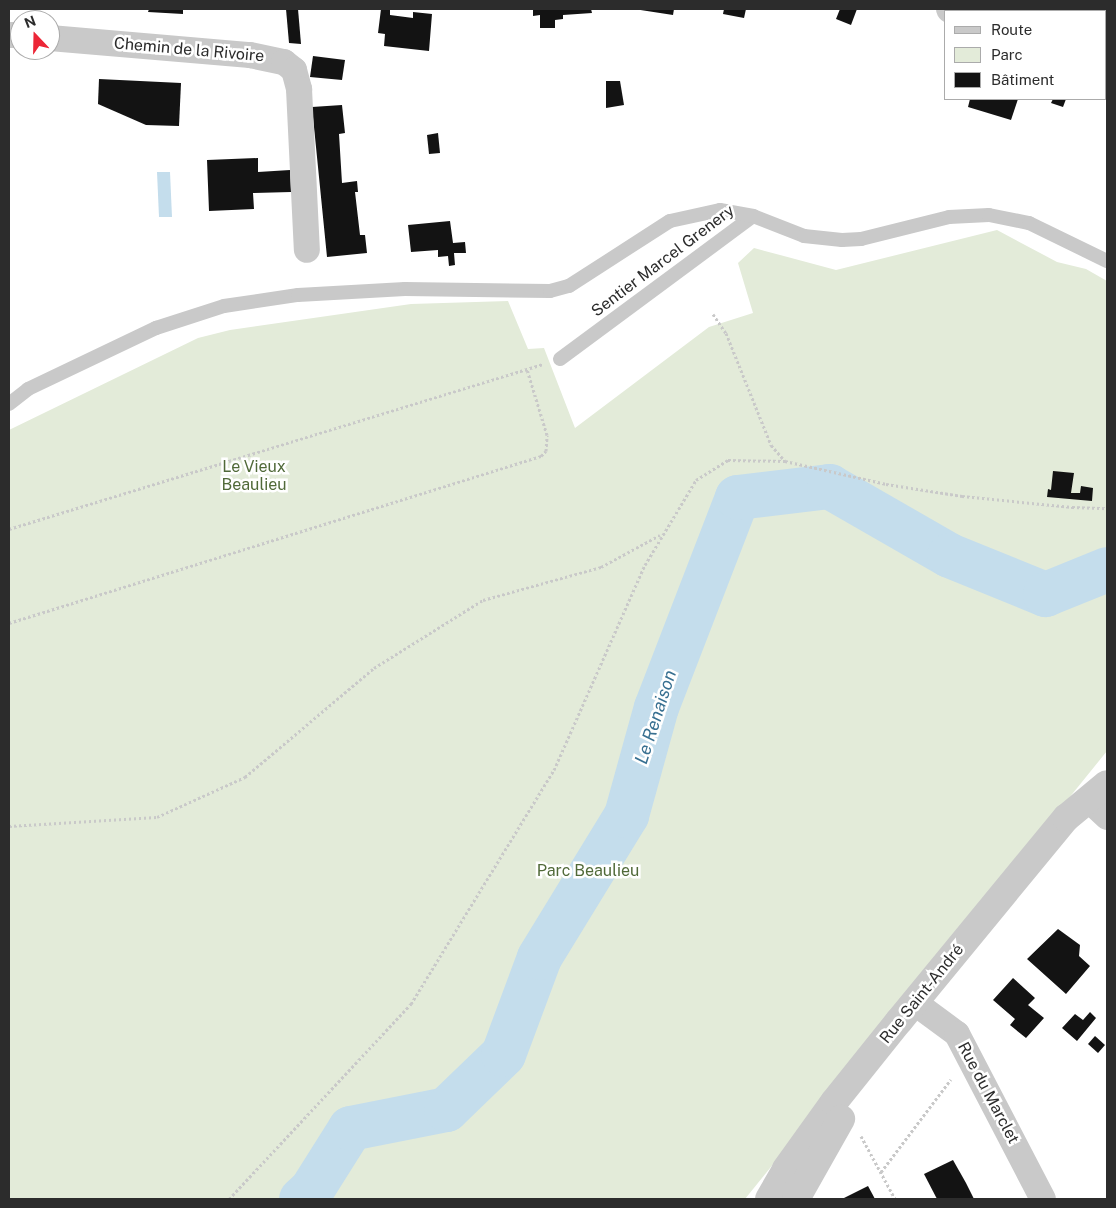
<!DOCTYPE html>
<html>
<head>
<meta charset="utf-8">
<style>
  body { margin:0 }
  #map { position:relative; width:1116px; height:1208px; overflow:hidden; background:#fff; font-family:"Public Sans",sans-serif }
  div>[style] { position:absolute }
  .green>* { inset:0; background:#e3ebd9 }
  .water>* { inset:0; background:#c4ddec }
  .river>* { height:45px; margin:-22.5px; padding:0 22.5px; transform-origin:22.5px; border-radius:22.5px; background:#c4ddec }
  .building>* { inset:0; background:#131313 }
  .path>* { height:3px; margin-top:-1.5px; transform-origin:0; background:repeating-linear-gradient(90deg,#c9c9c9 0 2.5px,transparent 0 5px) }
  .service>* { height:14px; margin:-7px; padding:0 7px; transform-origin:7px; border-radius:7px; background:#c9c9c9 }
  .minor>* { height:26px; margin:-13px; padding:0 13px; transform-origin:13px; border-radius:13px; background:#c9c9c9 }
  .tertiary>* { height:28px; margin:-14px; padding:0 14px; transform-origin:14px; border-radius:14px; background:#c9c9c9 }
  span { translate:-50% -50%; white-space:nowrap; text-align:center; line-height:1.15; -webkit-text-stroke:5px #fff; paint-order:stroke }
  .street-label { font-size:16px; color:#2c2c2c }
  .park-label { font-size:16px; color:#506938 }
  .water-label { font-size:18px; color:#387091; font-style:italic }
  .frame { position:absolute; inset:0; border:10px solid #2c2c2c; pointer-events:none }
  .legend { position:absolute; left:944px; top:10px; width:162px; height:90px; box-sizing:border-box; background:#fff; border:1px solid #ababab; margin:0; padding:6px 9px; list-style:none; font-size:15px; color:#2c2c2c }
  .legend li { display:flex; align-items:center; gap:10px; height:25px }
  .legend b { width:25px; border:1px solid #ababab }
  .north { position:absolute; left:10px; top:10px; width:50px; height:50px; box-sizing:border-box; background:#fff; border:1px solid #ababab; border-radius:50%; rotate:339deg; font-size:14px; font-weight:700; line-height:20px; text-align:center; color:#2c2c2c }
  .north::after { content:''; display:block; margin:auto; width:18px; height:22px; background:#ec2637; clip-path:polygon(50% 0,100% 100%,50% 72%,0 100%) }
</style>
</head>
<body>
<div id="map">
  <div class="green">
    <div style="clip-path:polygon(997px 230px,1057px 262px,1086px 269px,1107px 281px,1107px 751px,745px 1199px,9px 1199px,9px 430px,198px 338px,230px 330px,411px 304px,508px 301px,528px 349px,544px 348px,575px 428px,709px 327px,753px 313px,738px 263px,754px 248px,836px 270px)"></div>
  </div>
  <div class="water">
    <div style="clip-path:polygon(157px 172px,170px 172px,172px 217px,159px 217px)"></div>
  </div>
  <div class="river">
    <div style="left:301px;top:1199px;width:13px;rotate:-42deg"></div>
    <div style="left:311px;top:1190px;width:73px;rotate:-57.8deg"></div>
    <div style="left:350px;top:1128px;width:98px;rotate:-11.2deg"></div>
    <div style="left:446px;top:1109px;width:79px;rotate:-44deg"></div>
    <div style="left:503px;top:1054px;width:103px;rotate:-69.6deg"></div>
    <div style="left:539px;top:957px;width:167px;rotate:-58.5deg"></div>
    <div style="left:626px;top:815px;width:112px;rotate:-74.5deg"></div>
    <div style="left:656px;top:707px;width:225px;rotate:-68.9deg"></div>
    <div style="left:737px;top:497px;width:93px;rotate:-6.8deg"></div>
    <div style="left:829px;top:486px;width:138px;rotate:29.9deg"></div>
    <div style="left:949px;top:555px;width:104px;rotate:22.1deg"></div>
    <div style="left:1045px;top:594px;width:67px;rotate:-22deg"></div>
  </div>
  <div class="building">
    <div style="clip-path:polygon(149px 9px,183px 9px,183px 14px,148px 12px)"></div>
    <div style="clip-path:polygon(286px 9px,298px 9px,301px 44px,289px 43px)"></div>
    <div style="clip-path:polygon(381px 9px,390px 10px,390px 15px,413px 18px,413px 12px,432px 14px,429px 51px,384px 46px,385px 34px,378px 33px)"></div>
    <div style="clip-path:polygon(533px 9px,591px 9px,592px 13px,563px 15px,563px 19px,555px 20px,555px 28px,540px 28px,540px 15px,533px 16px)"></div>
    <div style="clip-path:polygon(634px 9px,674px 9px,673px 15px)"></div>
    <div style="clip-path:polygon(724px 9px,746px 9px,744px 18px,723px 14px)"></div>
    <div style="clip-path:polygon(840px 9px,857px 9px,851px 25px,836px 19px)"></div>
    <div style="clip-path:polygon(1009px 9px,1049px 9px,1048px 11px)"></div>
    <div style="clip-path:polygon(313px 56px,345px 60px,342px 80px,310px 77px)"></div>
    <div style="clip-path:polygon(99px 79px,181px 83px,179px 126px,146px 125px,98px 104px)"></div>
    <div style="clip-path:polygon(606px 81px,620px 81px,624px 105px,606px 108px)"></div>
    <div style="clip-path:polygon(970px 99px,1018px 99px,1011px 120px,968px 107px)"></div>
    <div style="clip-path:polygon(1053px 99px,1066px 99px,1063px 107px,1051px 103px)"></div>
    <div style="clip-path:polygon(342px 105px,345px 133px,339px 134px,342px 183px,357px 181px,358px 192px,355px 192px,360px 235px,365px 235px,367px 253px,327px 257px,312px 107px)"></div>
    <div style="clip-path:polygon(438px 133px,440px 153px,429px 154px,427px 135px)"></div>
    <div style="clip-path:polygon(258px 158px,258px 172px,290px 170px,291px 192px,253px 193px,254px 209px,209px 211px,207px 160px)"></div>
    <div style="clip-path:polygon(450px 221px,453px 243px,465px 242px,466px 253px,454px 253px,455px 265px,449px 266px,448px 256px,438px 257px,438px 250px,411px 252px,408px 225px)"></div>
    <div style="clip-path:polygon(1053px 471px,1074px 473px,1071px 493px,1080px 493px,1081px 486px,1093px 488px,1092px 501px,1047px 497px,1048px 489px,1051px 490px)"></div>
    <div style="clip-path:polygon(1058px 929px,1080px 945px,1079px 956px,1090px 966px,1066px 994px,1027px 959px)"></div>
    <div style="clip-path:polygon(1013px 978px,1035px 998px,1028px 1005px,1044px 1018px,1026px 1038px,1010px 1025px,1015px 1019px,993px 1000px)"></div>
    <div style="clip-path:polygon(1090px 1012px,1096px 1018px,1077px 1041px,1062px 1028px,1075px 1014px,1083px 1020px)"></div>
    <div style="clip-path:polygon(1095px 1036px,1105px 1045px,1098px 1053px,1088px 1044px)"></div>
    <div style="clip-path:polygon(953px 1160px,966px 1183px,974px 1199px,937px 1199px,924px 1174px)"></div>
    <div style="clip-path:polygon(868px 1186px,875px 1199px,842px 1199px)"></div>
  </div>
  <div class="path">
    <div style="left:713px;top:314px;width:23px;rotate:56deg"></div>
    <div style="left:726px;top:333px;width:121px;rotate:68.1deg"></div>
    <div style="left:771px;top:445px;width:21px;rotate:49deg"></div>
    <div style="left:9px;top:529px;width:559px;rotate:-17.17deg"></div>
    <div style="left:9px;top:623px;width:558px;rotate:-17.43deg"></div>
    <div style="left:541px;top:456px;width:7px;rotate:-45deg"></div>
    <div style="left:546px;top:451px;width:16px;rotate:-86deg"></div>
    <div style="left:547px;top:435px;width:69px;rotate:-106.9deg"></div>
    <div style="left:9px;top:826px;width:148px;rotate:-3.5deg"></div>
    <div style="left:157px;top:817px;width:97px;rotate:-24.4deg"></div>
    <div style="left:245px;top:777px;width:169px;rotate:-40.2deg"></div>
    <div style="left:374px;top:668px;width:128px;rotate:-32deg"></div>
    <div style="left:483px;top:600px;width:123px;rotate:-15.6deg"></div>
    <div style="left:601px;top:567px;width:67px;rotate:-28.5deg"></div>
    <div style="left:861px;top:1136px;width:72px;rotate:61.6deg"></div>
    <div style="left:881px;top:1172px;width:116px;rotate:-53deg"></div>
    <div style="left:229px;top:1199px;width:267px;rotate:-47deg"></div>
    <div style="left:411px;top:1004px;width:274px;rotate:-58.6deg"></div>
    <div style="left:554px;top:770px;width:224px;rotate:-66.1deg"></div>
    <div style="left:645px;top:565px;width:99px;rotate:-59deg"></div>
    <div style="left:696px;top:480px;width:38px;rotate:-32deg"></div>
    <div style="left:728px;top:460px;width:57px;rotate:1deg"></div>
    <div style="left:785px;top:461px;width:104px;rotate:12.8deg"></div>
    <div style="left:886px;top:484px;width:77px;rotate:9deg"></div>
    <div style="left:962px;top:496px;width:111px;rotate:5.7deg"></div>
    <div style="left:1072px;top:507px;width:35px;rotate:2deg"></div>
  </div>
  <div class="service">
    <div style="left:560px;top:359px;width:240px;rotate:-36.5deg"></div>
    <div style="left:753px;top:216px;width:55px;rotate:21.4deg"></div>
    <div style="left:804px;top:236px;width:38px;rotate:6deg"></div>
    <div style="left:842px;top:240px;width:19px;rotate:-3deg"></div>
    <div style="left:861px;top:239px;width:91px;rotate:-14deg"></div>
    <div style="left:949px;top:217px;width:40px;rotate:-2.9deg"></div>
    <div style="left:989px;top:215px;width:41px;rotate:11.3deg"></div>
    <div style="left:1029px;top:223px;width:87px;rotate:26deg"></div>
    <div style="left:9px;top:404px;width:24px;rotate:-38deg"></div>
    <div style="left:28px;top:389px;width:142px;rotate:-25.5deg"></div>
    <div style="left:156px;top:328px;width:71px;rotate:-17.9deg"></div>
    <div style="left:224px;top:306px;width:75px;rotate:-8.5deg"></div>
    <div style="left:298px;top:295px;width:107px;rotate:-3.2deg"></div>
    <div style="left:405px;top:289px;width:145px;rotate:0.8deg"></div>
    <div style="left:550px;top:291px;width:20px;rotate:-15deg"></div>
    <div style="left:569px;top:286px;width:120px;rotate:-32.8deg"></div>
    <div style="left:670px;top:221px;width:51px;rotate:-12.4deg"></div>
    <div style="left:720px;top:210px;width:34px;rotate:10deg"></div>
  </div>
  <div class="minor">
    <div style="left:9px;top:35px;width:11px"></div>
    <div style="left:50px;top:38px;width:201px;rotate:4.9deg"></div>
    <div style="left:250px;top:55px;width:35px;rotate:12deg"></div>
    <div style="left:284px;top:62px;width:13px;rotate:39deg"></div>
    <div style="left:294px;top:70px;width:20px;rotate:75deg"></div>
    <div style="left:299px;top:89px;width:161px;rotate:87.2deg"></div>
    <div style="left:1089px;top:800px;width:25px;rotate:43deg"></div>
    <div style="left:915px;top:1003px;width:52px;rotate:36.4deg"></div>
    <div style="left:957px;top:1034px;width:186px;rotate:62.5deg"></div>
  </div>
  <div class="tertiary">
    <div style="left:950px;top:9px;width:7px;rotate:16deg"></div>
    <div style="left:1105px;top:70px;width:2px;rotate:27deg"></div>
    <div style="left:769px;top:1199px;width:34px;rotate:-60deg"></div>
    <div style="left:786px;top:1169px;width:82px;rotate:-54.4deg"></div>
    <div style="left:834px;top:1102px;width:104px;rotate:-51.3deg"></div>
    <div style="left:899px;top:1021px;width:263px;rotate:-50.6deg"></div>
    <div style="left:1066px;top:818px;width:53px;rotate:-39.7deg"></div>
    <div style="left:796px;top:1199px;width:92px;rotate:-60.6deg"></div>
  </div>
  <div class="street-label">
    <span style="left:189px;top:50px;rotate:5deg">Chemin de la Rivoire</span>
    <span style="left:663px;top:261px;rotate:-37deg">Sentier Marcel Grenery</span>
    <span style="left:922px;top:994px;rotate:-51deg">Rue Saint-André</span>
    <span style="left:988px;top:1093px;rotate:62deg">Rue du Marclet</span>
  </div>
  <div class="park-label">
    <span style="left:254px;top:476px">Le Vieux<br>Beaulieu</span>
    <span style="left:588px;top:871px">Parc Beaulieu</span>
  </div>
  <div class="water-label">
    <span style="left:656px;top:717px;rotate:-72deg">Le Renaison</span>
  </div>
  <div class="frame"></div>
  <ul class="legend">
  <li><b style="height:6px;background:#c9c9c9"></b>Route</li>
  <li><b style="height:14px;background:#e3ebd9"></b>Parc</li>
  <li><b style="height:14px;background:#131313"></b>Bâtiment</li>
  </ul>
  <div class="north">N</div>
</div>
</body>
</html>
